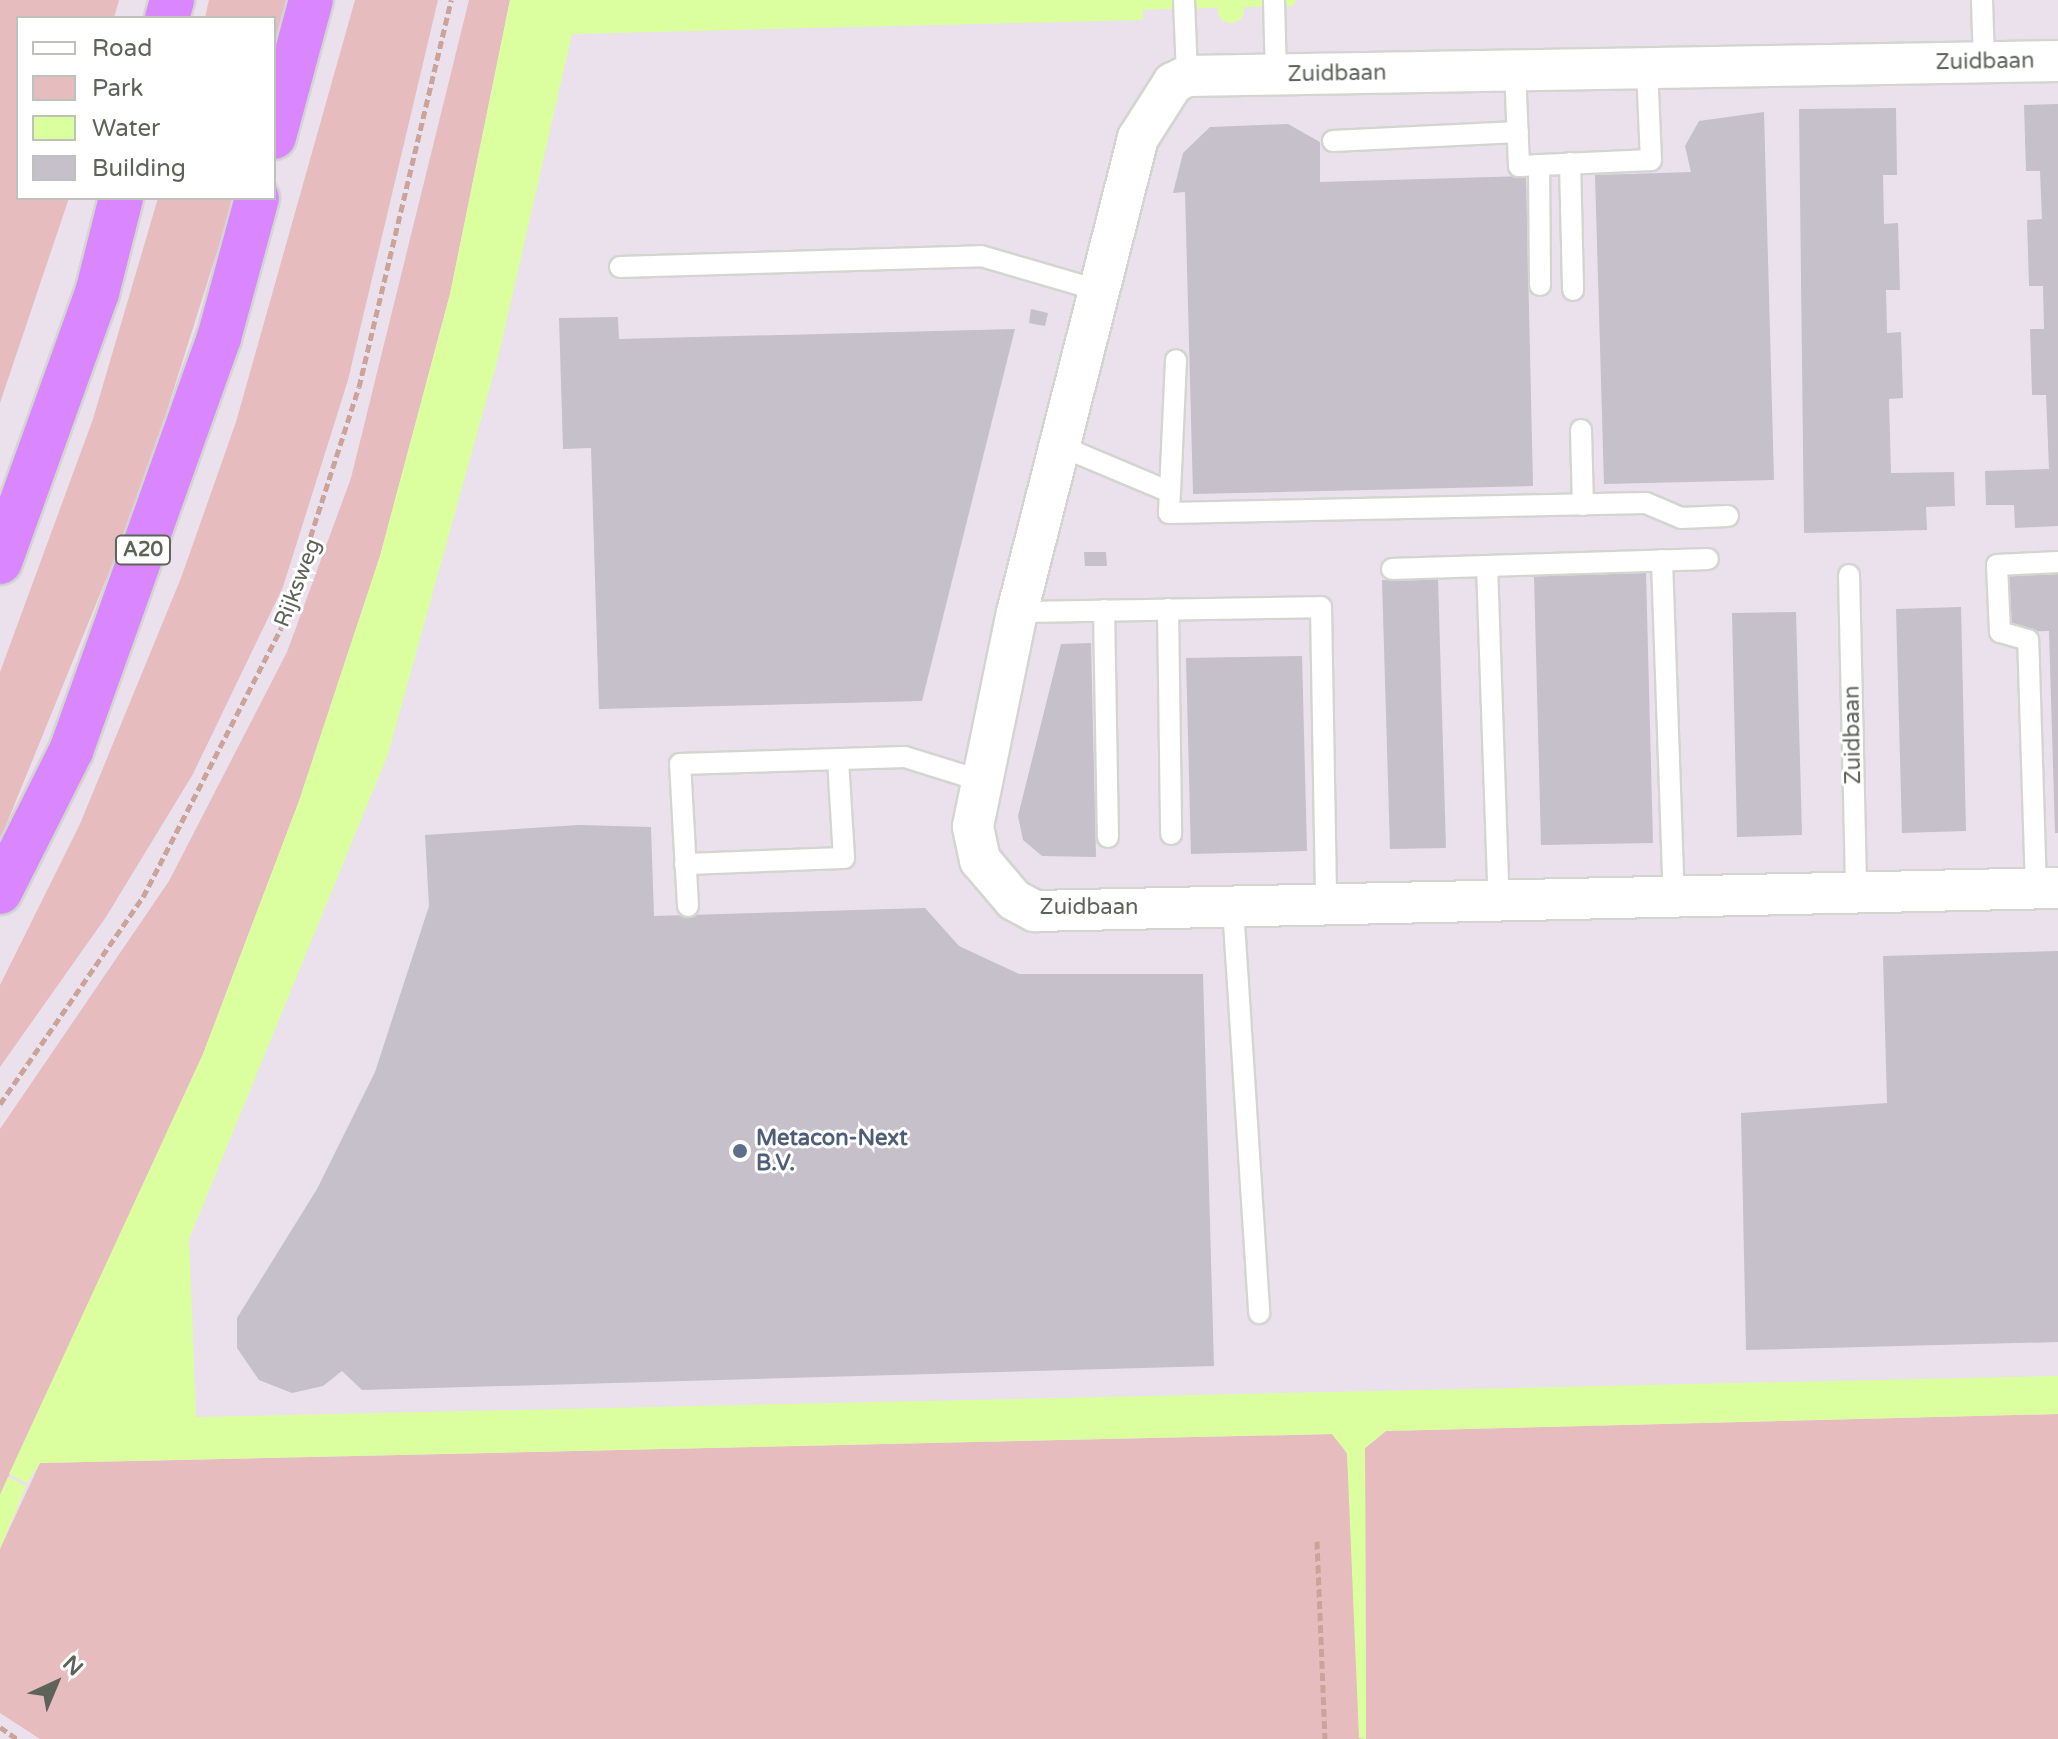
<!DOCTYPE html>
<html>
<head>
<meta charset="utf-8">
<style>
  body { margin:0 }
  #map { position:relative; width:2058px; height:1739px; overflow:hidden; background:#eae1ed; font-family:"Varela Round",sans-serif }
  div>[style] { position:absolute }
  .green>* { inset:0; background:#e6bcbf }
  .water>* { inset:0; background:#dbff9f }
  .round { border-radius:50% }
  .stream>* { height:12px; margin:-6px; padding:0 6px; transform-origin:6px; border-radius:6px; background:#dbff9f }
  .building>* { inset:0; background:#c6c0ca }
  .path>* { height:5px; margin-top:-2.5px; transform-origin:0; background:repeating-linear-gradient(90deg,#cca398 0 8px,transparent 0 12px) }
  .roads { filter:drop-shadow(2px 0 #d2d6cf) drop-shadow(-2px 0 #d2d6cf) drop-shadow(0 2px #d2d6cf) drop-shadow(0 -2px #d2d6cf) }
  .lane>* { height:20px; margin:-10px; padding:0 10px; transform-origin:10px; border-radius:10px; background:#fff }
  .street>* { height:40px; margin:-20px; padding:0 20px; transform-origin:20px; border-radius:20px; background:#fff }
  .highway>* { height:44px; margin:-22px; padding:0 22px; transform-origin:22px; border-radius:22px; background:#d986ff }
  .dots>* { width:22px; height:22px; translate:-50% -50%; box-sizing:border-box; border:4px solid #fff; border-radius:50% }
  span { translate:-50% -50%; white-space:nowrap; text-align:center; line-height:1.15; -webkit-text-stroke:6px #fff; paint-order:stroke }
  .shield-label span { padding:2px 6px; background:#fff; border:2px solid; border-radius:6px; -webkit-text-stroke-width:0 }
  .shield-label { font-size:20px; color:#5e635a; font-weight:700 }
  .street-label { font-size:22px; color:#5e635a }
  .service-label { font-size:22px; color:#4e5e75; font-weight:700 }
  .left { translate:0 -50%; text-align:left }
  .legend { position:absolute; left:16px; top:16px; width:260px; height:184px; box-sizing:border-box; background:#fff; border:2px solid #bfc1bd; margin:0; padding:10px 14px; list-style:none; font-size:24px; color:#5e635a }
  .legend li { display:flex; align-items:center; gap:16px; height:40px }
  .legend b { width:40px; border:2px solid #bfc1bd }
  .north { position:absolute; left:16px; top:1643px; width:80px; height:80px; -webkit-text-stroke:6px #fff; paint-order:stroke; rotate:44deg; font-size:22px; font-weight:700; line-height:32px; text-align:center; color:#5e635a }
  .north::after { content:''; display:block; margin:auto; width:28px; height:36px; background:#5e635a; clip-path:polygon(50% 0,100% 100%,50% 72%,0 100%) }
</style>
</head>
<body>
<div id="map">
  <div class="green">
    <div style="clip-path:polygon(0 0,119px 0,114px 18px,18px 18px,18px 198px,69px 198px,0 403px)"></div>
    <div style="clip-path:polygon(209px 0,288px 0,274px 52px,274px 18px,205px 18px)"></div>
    <div style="clip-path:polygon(355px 0,438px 0,348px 380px,283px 587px,193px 774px,106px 917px,0 1067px,0 985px,80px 824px,181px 578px,236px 422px)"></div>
    <div style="clip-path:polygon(469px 0,510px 0,450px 294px,380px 556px,299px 801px,203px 1054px,0 1495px,0 1129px,169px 881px,287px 652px,351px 478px)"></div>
    <div style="clip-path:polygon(158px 198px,234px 198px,140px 496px,0 840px,0 672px,93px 419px)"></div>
    <div style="clip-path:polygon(2058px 1414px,2058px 1739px,1366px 1739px,1365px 1448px,1386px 1431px)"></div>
    <div style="clip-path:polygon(1332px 1434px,1347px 1453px,1364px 1739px,40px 1739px,0 1713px,0 1549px,40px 1463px)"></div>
  </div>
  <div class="water">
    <div class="round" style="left:1218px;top:-3px;width:26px;height:26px"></div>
    <div style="clip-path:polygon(510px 0,1143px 0,1143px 20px,572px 34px,498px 358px,388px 754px,189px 1239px,196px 1417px,2058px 1376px,2058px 1414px,1386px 1431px,1365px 1448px,1366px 1739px,1359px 1738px,1347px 1453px,1332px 1434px,40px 1463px,27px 1483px,9px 1474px,203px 1054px,299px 801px,380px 556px,450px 294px)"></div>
    <div style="clip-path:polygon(8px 1477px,26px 1486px,0 1549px,0 1495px)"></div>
  </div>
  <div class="stream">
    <div style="left:1129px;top:4px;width:161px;rotate:-1.4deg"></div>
  </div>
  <div class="building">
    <div style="clip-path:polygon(2058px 104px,2058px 526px,2015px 528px,2014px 505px,1986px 505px,1985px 471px,2049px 469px,2046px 395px,2032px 395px,2030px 329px,2044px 329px,2043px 286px,2029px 286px,2027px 220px,2042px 219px,2040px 171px,2026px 171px,2024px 105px)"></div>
    <div style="clip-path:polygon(1896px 108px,1897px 175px,1883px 175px,1884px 224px,1898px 223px,1900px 290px,1886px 290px,1887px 333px,1901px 332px,1903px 398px,1889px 399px,1891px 473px,1954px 472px,1955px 506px,1926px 507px,1927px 530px,1804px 533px,1799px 109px)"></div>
    <div style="clip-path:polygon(1764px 112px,1774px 480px,1604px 484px,1595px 175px,1691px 172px,1685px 146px,1699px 121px)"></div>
    <div style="clip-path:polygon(1288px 124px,1320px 142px,1320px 182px,1526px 176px,1533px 486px,1193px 494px,1185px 192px,1173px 193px,1183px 153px,1210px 127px)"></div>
    <div style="clip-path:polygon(1031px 309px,1048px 313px,1045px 326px,1029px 323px)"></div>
    <div style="clip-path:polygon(618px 317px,619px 339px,1015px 329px,922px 701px,599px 709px,591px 448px,563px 449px,559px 318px)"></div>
    <div style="clip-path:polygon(1084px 552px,1106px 552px,1107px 566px,1085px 566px)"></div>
    <div style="clip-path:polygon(1646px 573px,1653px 843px,1541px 845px,1534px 576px)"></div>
    <div style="clip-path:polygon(2058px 574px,2058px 833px,2055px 833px,2049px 631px,2010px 632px,2009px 576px)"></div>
    <div style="clip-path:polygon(1438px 579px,1446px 848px,1390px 849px,1382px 580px)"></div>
    <div style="clip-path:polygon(1961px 607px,1966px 831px,1902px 833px,1896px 609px)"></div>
    <div style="clip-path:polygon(1796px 612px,1802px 835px,1737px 837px,1732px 613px)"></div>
    <div style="clip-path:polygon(1091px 643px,1096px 857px,1042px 856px,1023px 840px,1018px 816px,1061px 644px)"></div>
    <div style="clip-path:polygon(1302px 656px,1307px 851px,1191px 854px,1186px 658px)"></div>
    <div style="clip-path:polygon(579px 825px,651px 827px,654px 916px,925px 908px,959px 946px,1019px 974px,1203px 974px,1214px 1366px,362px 1390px,342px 1371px,323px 1386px,292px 1393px,259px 1380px,237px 1348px,237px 1318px,317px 1189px,375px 1072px,429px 906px,425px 835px)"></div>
    <div style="clip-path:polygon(2058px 951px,2058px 1342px,1746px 1350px,1741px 1113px,1887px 1103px,1883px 956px)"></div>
  </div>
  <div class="path">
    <div style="left:0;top:1104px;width:252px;rotate:-55.4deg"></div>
    <div style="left:143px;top:897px;width:302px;rotate:-62.8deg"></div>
    <div style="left:281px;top:628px;width:253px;rotate:-72.1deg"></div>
    <div style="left:359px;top:387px;width:398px;rotate:-76.6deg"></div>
    <div style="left:1317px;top:1541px;width:198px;rotate:87.7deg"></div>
    <div style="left:0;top:1727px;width:21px;rotate:35deg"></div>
  </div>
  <div class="roads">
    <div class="lane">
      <div style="left:1184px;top:0;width:76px;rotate:87.7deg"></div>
      <div style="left:1274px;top:0;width:75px;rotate:88.5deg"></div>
      <div style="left:1982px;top:0;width:62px;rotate:88.2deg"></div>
      <div style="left:1515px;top:70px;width:96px;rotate:87.6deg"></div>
      <div style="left:1519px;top:166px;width:132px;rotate:-2.6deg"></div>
      <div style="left:1651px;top:160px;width:92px;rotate:-92.5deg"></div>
      <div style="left:1333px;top:141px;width:185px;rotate:-2.8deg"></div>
      <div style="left:1570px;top:163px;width:127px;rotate:88.6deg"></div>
      <div style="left:1539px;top:165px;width:120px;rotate:89.5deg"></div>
      <div style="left:620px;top:267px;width:361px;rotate:-1.7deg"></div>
      <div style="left:981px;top:256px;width:121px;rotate:16.3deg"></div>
      <div style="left:1581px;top:430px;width:75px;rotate:88.5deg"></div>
      <div style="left:1058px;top:445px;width:121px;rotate:22.8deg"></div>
      <div style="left:1170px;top:492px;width:132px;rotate:-87.4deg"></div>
      <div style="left:1170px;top:492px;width:21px;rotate:93deg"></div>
      <div style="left:1169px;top:513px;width:477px;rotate:-1.2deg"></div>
      <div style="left:1646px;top:503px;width:38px;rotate:23deg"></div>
      <div style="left:1681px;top:518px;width:47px;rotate:-2.4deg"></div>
      <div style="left:1662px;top:560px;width:338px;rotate:88deg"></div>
      <div style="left:1487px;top:566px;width:336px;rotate:88deg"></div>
      <div style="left:1392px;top:569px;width:316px;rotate:-1.8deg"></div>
      <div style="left:1849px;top:575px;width:319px;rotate:88.7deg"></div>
      <div style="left:1168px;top:609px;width:225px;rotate:89.2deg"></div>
      <div style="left:1104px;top:610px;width:227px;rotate:89deg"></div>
      <div style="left:1017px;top:612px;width:304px;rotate:-0.9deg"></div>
      <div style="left:1321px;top:607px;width:298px;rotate:89deg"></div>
      <div style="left:685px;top:864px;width:159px;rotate:-2.2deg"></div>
      <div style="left:844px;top:858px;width:99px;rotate:-93.5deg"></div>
      <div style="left:2036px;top:889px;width:249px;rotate:-91.8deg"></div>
      <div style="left:2028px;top:640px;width:29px;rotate:-164deg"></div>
      <div style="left:2000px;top:632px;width:67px;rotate:-92.6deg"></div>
      <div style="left:1997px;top:565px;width:61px;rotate:-2.8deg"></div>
      <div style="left:688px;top:906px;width:142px;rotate:-93.2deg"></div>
      <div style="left:680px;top:764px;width:225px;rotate:-1.8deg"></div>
      <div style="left:905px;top:757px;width:81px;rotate:17.3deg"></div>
      <div style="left:1233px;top:907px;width:407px;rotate:86.3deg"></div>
    </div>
    <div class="street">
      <div style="left:2058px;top:61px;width:871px;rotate:179.01deg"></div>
      <div style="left:1187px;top:76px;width:16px;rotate:153deg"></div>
      <div style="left:1173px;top:83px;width:65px;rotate:122.5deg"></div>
      <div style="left:1138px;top:138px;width:489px;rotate:104.3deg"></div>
      <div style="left:1017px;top:612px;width:219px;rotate:101.6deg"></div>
      <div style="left:973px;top:827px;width:34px;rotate:78deg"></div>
      <div style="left:980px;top:860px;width:52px;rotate:49.6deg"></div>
      <div style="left:1014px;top:900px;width:24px;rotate:28deg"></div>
      <div style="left:1035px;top:911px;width:1023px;rotate:-1.29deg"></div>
    </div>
    <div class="highway">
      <div style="left:167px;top:18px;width:19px;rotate:-74deg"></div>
      <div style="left:274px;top:137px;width:142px;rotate:-74.9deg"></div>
      <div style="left:0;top:562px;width:286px;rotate:-70.2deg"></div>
      <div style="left:97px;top:293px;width:98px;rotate:-75.8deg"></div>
      <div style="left:0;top:892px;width:158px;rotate:-63.3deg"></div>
      <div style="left:71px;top:751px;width:439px;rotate:-70.3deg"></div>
      <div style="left:219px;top:338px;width:145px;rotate:-74.8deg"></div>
    </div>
  </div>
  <div class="dots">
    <div style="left:740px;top:1151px;background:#5c6f8a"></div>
  </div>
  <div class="shield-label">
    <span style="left:143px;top:550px">A20</span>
  </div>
  <div class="street-label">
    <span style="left:1985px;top:62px;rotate:-1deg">Zuidbaan</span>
    <span style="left:1337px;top:74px;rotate:-1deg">Zuidbaan</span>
    <span style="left:298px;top:583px;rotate:-69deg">Rijksweg</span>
    <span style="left:1853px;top:735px;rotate:-91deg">Zuidbaan</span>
    <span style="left:1089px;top:908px">Zuidbaan</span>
  </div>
  <div class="service-label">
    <span class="left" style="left:756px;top:1151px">Metacon-Next<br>B.V.</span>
  </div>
  <ul class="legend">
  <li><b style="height:10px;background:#fff"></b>Road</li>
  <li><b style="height:22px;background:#e6bcbf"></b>Park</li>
  <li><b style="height:22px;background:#dbff9f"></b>Water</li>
  <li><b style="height:22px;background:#c6c0ca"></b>Building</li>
  </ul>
  <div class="north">N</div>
</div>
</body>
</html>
